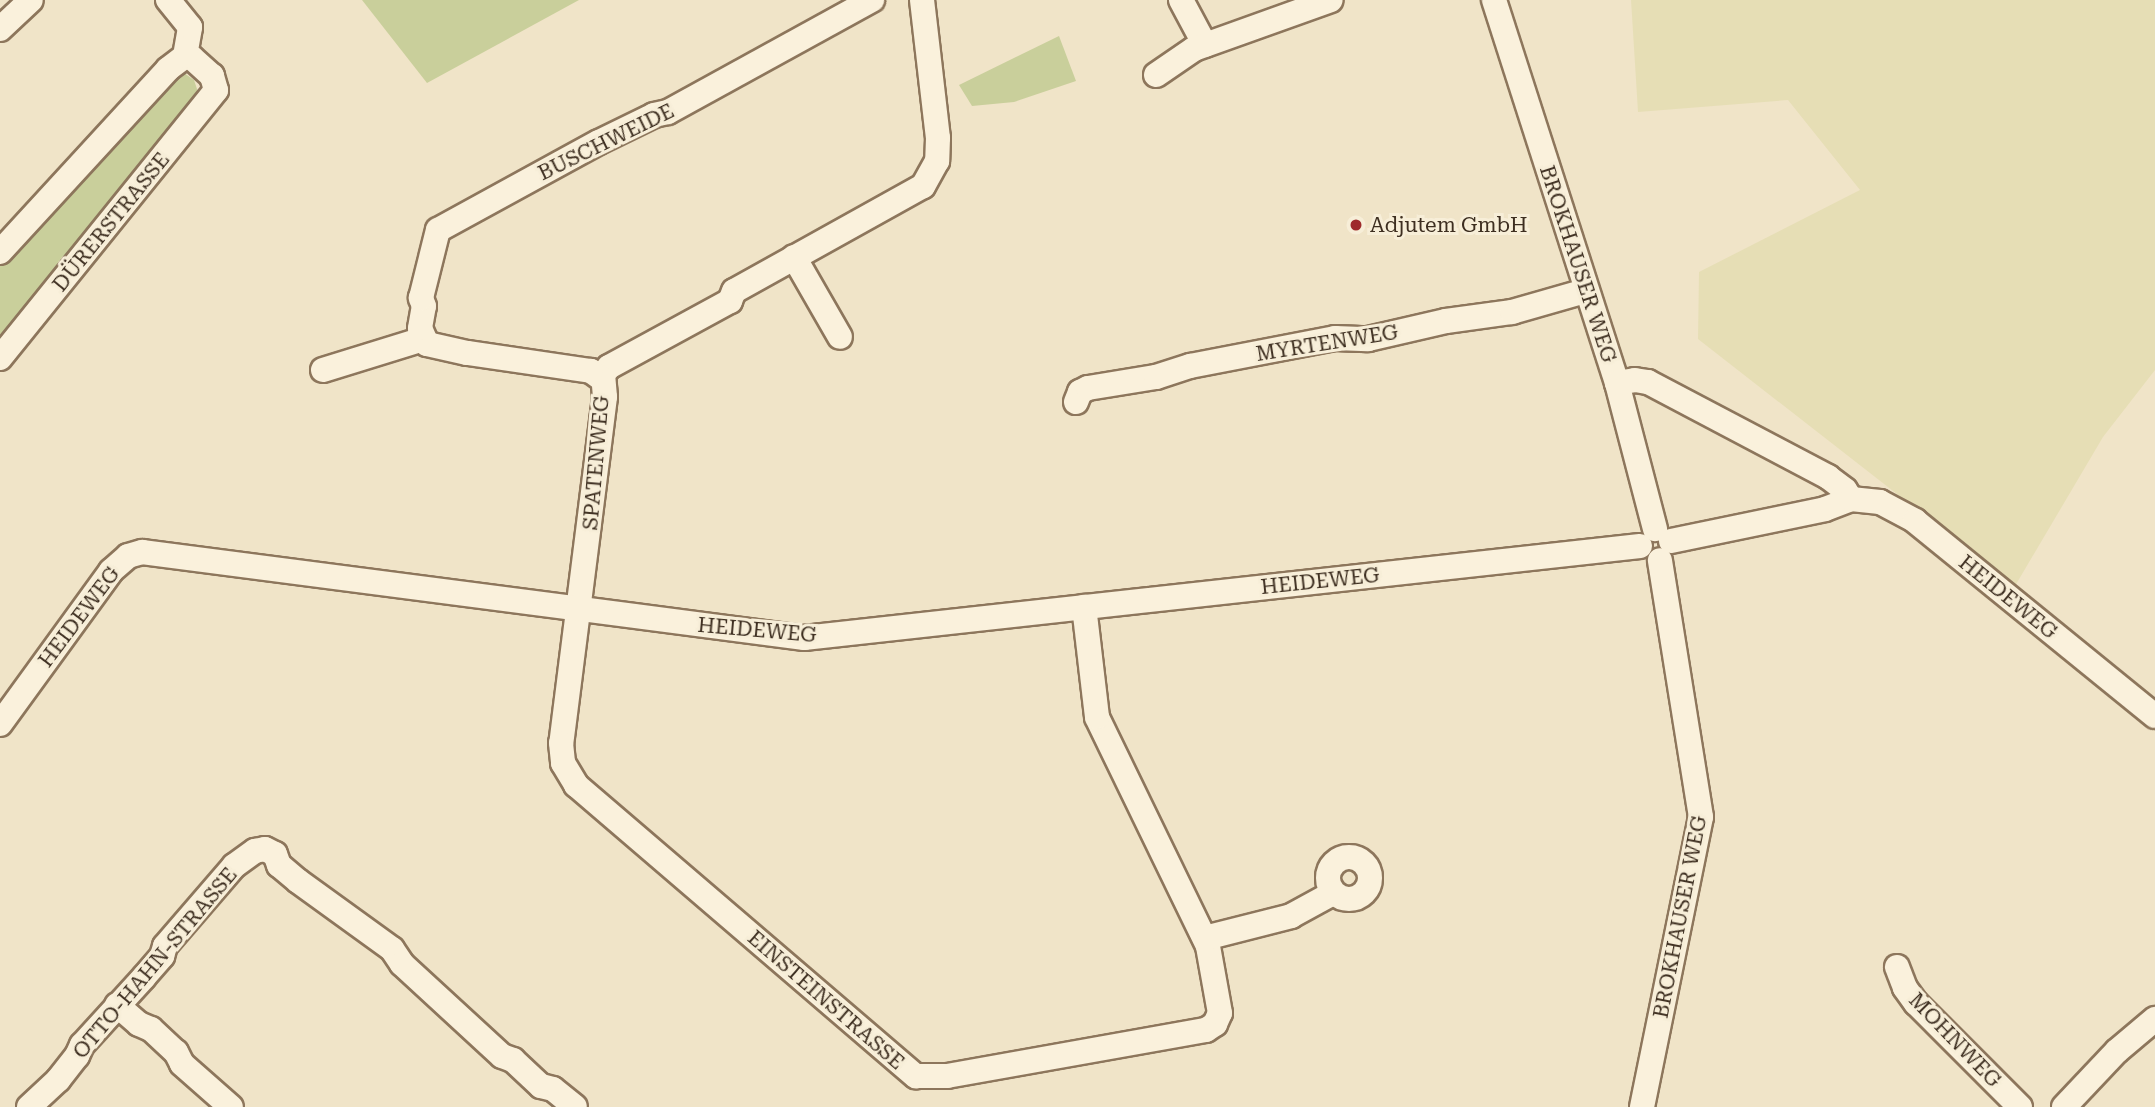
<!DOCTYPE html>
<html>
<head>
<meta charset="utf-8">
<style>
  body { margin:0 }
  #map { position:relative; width:2155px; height:1107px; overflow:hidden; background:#f0e4c8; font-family:"Roboto Serif",serif }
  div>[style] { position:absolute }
  .farmland>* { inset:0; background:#e6deb5 }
  .green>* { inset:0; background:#c9cf9b }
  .roads { filter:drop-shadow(2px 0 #8d765c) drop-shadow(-2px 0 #8d765c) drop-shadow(0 2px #8d765c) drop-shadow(0 -2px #8d765c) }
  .minor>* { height:24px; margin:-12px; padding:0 12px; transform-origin:12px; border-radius:12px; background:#faf1dc }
  .minor>.ring { margin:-12px; padding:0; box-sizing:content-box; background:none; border:24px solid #faf1dc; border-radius:50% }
  .dots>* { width:19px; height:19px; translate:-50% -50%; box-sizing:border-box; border:4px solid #f7eed8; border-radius:50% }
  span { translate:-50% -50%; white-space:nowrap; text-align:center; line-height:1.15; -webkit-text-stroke:6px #f7eed8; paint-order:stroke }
  .street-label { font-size:21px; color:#3d2e20 }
  .poi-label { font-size:21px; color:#3d2e20 }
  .left { translate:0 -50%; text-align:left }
</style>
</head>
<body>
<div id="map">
  <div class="farmland">
    <div style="clip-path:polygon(1631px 0,2155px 0,2155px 370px,2103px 437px,2015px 586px,1698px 339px,1699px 272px,1860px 190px,1788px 100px,1638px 112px)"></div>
  </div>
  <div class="green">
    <div style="clip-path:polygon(362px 0,579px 0,427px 83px)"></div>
    <div style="clip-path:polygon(1059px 36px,1076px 81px,1014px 102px,972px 106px,959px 85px)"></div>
    <div style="clip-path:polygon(172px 73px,184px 73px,194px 80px,198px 92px,189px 109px,0 342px,0 260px)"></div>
  </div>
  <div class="roads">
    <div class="minor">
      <div style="left:922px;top:0;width:139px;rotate:83.4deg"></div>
      <div style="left:938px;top:138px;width:23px;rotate:92deg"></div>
      <div style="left:937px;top:161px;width:29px;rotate:119deg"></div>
      <div style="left:923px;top:186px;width:216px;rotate:150.9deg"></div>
      <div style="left:734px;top:291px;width:11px;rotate:112deg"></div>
      <div style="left:730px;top:301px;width:138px;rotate:151.4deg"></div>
      <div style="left:609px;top:367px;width:9px;rotate:131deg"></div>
      <div style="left:603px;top:374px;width:23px;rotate:85deg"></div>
      <div style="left:605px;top:397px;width:349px;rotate:97.2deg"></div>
      <div style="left:561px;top:743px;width:20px;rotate:84deg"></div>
      <div style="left:563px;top:763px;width:26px;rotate:59deg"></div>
      <div style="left:576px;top:785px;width:448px;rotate:40.6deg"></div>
      <div style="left:916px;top:1076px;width:31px"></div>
      <div style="left:947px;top:1076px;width:263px;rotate:-10.1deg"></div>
      <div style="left:1206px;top:1030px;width:11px;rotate:-34deg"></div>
      <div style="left:1215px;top:1024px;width:12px;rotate:-66deg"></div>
      <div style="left:1220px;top:1013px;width:68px;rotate:-100.2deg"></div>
      <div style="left:1208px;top:946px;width:254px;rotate:-115.9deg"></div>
      <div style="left:1097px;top:717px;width:111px;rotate:-96.7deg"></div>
      <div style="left:1181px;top:0;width:51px;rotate:61.9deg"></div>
      <div style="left:1494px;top:0;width:402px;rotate:72.2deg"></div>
      <div style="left:1617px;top:383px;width:151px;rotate:75.4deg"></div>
      <div style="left:0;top:29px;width:42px;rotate:-43.1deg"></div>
      <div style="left:1156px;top:75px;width:46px;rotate:-34.4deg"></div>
      <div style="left:1194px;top:49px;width:145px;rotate:-19.7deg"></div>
      <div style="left:0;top:252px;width:248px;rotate:-47.4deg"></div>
      <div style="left:168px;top:69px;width:21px;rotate:-37deg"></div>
      <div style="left:794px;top:257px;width:92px;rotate:60.1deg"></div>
      <div style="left:0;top:358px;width:344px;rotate:-51.1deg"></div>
      <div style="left:216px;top:90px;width:15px;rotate:-106deg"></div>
      <div style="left:212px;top:76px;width:27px;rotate:-138deg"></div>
      <div style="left:192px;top:58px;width:7px;rotate:-164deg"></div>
      <div style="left:185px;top:56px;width:29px;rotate:-80deg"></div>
      <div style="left:190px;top:27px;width:35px;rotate:-129deg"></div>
      <div style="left:323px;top:370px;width:105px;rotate:-17.2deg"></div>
      <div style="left:602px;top:379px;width:14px;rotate:-144deg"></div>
      <div style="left:591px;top:371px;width:125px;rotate:-171.7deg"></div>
      <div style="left:467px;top:353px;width:41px;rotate:-167.3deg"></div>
      <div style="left:427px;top:344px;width:17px;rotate:-114deg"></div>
      <div style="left:420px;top:328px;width:22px;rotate:-80deg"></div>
      <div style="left:424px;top:306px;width:9px;rotate:-111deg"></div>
      <div style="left:421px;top:298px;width:70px;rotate:-76deg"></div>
      <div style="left:438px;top:230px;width:183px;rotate:-28.7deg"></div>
      <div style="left:599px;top:142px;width:61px;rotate:-26.1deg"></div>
      <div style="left:654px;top:115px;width:14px;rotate:-12deg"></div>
      <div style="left:668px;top:112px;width:233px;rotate:-28.8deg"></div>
      <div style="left:1617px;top:383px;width:18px;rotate:-9deg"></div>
      <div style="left:1635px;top:380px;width:13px;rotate:9deg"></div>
      <div style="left:1648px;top:382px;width:204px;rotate:27.8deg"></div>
      <div style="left:1828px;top:477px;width:21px;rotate:37deg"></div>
      <div style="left:1845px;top:490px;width:11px;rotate:56deg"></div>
      <div style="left:1076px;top:402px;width:11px;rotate:-68deg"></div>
      <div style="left:1080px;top:392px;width:9px;rotate:-27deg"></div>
      <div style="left:1088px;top:388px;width:69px;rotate:-9.2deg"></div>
      <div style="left:1156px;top:377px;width:36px;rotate:-18deg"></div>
      <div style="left:1190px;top:366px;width:148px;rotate:-10.9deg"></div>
      <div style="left:1335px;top:338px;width:33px;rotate:2deg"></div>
      <div style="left:1368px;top:339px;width:80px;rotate:-13deg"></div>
      <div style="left:1446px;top:321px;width:67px;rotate:-7.8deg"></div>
      <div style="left:1512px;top:312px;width:76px;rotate:-16deg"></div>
      <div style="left:1671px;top:541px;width:157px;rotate:-11.7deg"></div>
      <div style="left:1825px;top:509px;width:28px;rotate:-21deg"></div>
      <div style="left:1851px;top:499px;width:29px;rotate:6deg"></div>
      <div style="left:1880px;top:502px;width:40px;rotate:28deg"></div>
      <div style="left:1915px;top:521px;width:309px;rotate:39.1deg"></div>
      <div style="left:0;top:724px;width:189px;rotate:-54deg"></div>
      <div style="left:111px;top:571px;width:23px;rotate:-41deg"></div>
      <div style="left:128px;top:556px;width:15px;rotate:-16deg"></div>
      <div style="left:142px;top:552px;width:668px;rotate:7.4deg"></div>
      <div style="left:804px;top:638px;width:841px;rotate:-6.28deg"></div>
      <div class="ring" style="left:1328px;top:857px;width:18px;height:18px"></div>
      <div style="left:1205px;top:938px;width:89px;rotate:-14.3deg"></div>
      <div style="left:1291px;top:916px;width:48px;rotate:-28.7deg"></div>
      <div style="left:1897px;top:967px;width:22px;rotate:69deg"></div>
      <div style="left:1905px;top:988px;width:19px;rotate:54deg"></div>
      <div style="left:1916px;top:1003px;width:147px;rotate:45deg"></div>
      <div style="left:117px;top:1005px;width:29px;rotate:41deg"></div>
      <div style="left:139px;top:1024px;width:13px;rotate:23deg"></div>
      <div style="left:151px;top:1029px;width:34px;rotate:43deg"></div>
      <div style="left:176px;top:1052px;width:13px;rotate:63deg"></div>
      <div style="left:182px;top:1064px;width:65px;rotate:41.3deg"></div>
      <div style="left:29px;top:1107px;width:40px;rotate:-43deg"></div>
      <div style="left:58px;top:1080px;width:31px;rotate:-52deg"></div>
      <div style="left:77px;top:1056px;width:12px;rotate:-66deg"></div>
      <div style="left:82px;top:1045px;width:92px;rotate:-47.6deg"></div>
      <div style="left:144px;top:977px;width:28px;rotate:-49deg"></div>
      <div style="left:162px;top:956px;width:10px;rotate:-73deg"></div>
      <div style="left:165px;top:946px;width:106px;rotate:-49.2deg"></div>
      <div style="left:234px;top:866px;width:26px;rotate:-36deg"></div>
      <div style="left:255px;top:851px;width:10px;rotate:-11deg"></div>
      <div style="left:265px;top:849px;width:11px;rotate:27deg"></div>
      <div style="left:275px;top:854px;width:12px;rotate:70deg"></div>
      <div style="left:279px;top:865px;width:25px;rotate:40deg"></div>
      <div style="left:298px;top:881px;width:116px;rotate:35.9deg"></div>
      <div style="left:392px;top:949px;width:18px;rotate:56deg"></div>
      <div style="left:402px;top:964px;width:136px;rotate:42.6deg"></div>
      <div style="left:502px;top:1056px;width:12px;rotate:20deg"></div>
      <div style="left:513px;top:1060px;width:38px;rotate:43deg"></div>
      <div style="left:541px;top:1086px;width:12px;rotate:14deg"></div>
      <div style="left:553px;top:1089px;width:28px;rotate:39deg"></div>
      <div style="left:1642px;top:1107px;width:296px;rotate:-78.5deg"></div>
      <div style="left:1701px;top:817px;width:260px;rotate:-99.1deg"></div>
      <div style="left:2064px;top:1107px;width:77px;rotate:-46.6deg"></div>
      <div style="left:2117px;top:1051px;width:50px;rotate:-40.1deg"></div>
    </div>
  </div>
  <div class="dots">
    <div style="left:1356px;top:225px;background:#9e2a2b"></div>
  </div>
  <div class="street-label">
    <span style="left:606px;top:142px;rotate:-26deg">BUSCHWEIDE</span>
    <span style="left:111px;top:222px;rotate:-51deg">DÜRERSTRASSE</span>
    <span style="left:1578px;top:264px;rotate:72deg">BROKHAUSER WEG</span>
    <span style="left:1327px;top:343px;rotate:-9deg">MYRTENWEG</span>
    <span style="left:596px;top:463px;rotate:-85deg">SPATENWEG</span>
    <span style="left:1320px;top:581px;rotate:-6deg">HEIDEWEG</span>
    <span style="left:2008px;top:597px;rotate:39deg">HEIDEWEG</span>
    <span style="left:79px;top:617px;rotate:-53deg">HEIDEWEG</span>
    <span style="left:757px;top:630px;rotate:5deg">HEIDEWEG</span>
    <span style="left:1680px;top:917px;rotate:-79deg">BROKHAUSER WEG</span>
    <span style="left:155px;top:963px;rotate:-50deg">OTTO-HAHN-STRASSE</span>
    <span style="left:826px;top:1000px;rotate:41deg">EINSTEINSTRASSE</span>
    <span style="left:1955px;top:1040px;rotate:46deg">MOHNWEG</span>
  </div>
  <div class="poi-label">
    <span class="left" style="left:1370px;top:225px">Adjutem GmbH</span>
  </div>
</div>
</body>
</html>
